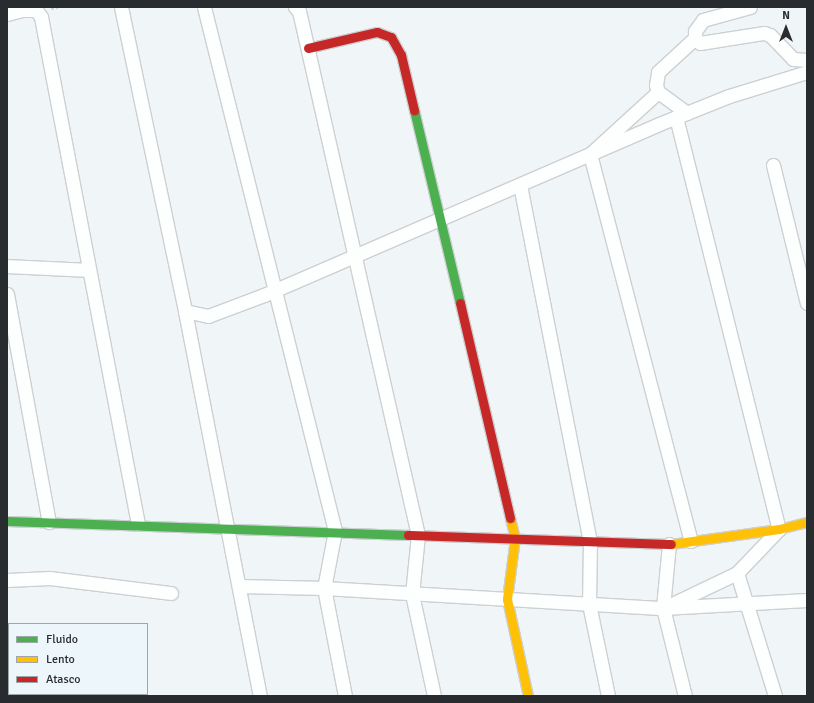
<!DOCTYPE html>
<html>
<head>
<meta charset="utf-8">
<style>
  body { margin:0 }
  #map { position:relative; width:814px; height:703px; overflow:hidden; background:#f0f5f7; font-family:Signika,sans-serif }
  div>[style] { position:absolute }
  .path>* { height:2.5px; margin-top:-1.25px; transform-origin:0; background:repeating-linear-gradient(90deg,#d2d3d4 0 3px,transparent 0 5px) }
  .roads { filter:drop-shadow(1px 0 #cdd0d2) drop-shadow(-1px 0 #cdd0d2) drop-shadow(0 1px #cdd0d2) drop-shadow(0 -1px #cdd0d2) }
  .street>* { height:13px; margin:-6.5px; padding:0 6.5px; transform-origin:6.5px; border-radius:6.5px; background:#fdfefe }
  .fast>* { height:9px; margin:-4.5px; padding:0 4.5px; transform-origin:4.5px; border-radius:4.5px; background:#4caf50 }
  .slow>* { height:9px; margin:-4.5px; padding:0 4.5px; transform-origin:4.5px; border-radius:4.5px; background:#ffc107 }
  .jam>* { height:9px; margin:-4.5px; padding:0 4.5px; transform-origin:4.5px; border-radius:4.5px; background:#c62828 }
  span { translate:-50% -50%; white-space:nowrap; text-align:center; line-height:1.15; -webkit-text-stroke:3.5px #edf6fa; paint-order:stroke }
  .frame { position:absolute; inset:0; border:8px solid #292c2e; pointer-events:none }
  .legend { position:absolute; left:8px; top:623px; width:140px; height:72px; box-sizing:border-box; background:#edf6fa; border:1px solid #9fa5a8; margin:0; padding:5px 7px; list-style:none; font-size:12px; color:#292c2e }
  .legend li { display:flex; align-items:center; gap:8px; height:20px }
  .legend b { width:20px; border:1px solid #9fa5a8 }
  .north { position:absolute; left:766px; top:8px; width:40px; height:40px; -webkit-text-stroke:3px #edf6fa; paint-order:stroke; rotate:0deg; font-size:11px; font-weight:700; line-height:16px; text-align:center; color:#292c2e }
  .north::after { content:''; display:block; margin:auto; width:14px; height:18px; background:#292c2e; clip-path:polygon(50% 0,100% 100%,50% 72%,0 100%) }
</style>
</head>
<body>
<div id="map">
  <div class="path">
    <div style="left:51px;top:8px;width:7px;rotate:-8deg"></div>
  </div>
  <div class="roads">
    <div class="street">
      <div style="left:121px;top:7px;width:311px;rotate:78.1deg"></div>
      <div style="left:185px;top:311px;width:392px;rotate:79deg"></div>
      <div style="left:204px;top:7px;width:540px;rotate:75.96deg"></div>
      <div style="left:335px;top:531px;width:58px;rotate:100.9deg"></div>
      <div style="left:324px;top:588px;width:85px;rotate:-178.7deg"></div>
      <div style="left:295px;top:7px;width:6px;rotate:45deg"></div>
      <div style="left:299px;top:11px;width:537px;rotate:77.21deg"></div>
      <div style="left:418px;top:535px;width:59px;rotate:95.8deg"></div>
      <div style="left:412px;top:594px;width:104px;rotate:77.8deg"></div>
      <div style="left:750px;top:7px;width:49px;rotate:164.5deg"></div>
      <div style="left:703px;top:20px;width:14px;rotate:126deg"></div>
      <div style="left:695px;top:31px;width:7px;rotate:90deg"></div>
      <div style="left:695px;top:38px;width:7px;rotate:45deg"></div>
      <div style="left:700px;top:43px;width:65px;rotate:-8.9deg"></div>
      <div style="left:764px;top:33px;width:6px;rotate:18deg"></div>
      <div style="left:770px;top:35px;width:33px;rotate:46deg"></div>
      <div style="left:793px;top:59px;width:14px;rotate:4deg"></div>
      <div style="left:7px;top:14px;width:16px;rotate:-15deg"></div>
      <div style="left:22px;top:10px;width:14px"></div>
      <div style="left:36px;top:10px;width:9px;rotate:54deg"></div>
      <div style="left:41px;top:17px;width:516px;rotate:79.17deg"></div>
      <div style="left:658px;top:92px;width:92px;rotate:137.6deg"></div>
      <div style="left:590px;top:154px;width:400px;rotate:75.4deg"></div>
      <div style="left:687px;top:113px;width:36px;rotate:-144deg"></div>
      <div style="left:658px;top:92px;width:7px;rotate:-106deg"></div>
      <div style="left:656px;top:85px;width:13px;rotate:-81deg"></div>
      <div style="left:658px;top:72px;width:50px;rotate:-42.6deg"></div>
      <div style="left:676px;top:117px;width:425px;rotate:76deg"></div>
      <div style="left:779px;top:529px;width:61px;rotate:133.7deg"></div>
      <div style="left:773px;top:165px;width:142px;rotate:76.2deg"></div>
      <div style="left:520px;top:185px;width:363px;rotate:78.9deg"></div>
      <div style="left:590px;top:541px;width:63px;rotate:90.9deg"></div>
      <div style="left:589px;top:604px;width:94px;rotate:78.3deg"></div>
      <div style="left:7px;top:266px;width:82px;rotate:2.8deg"></div>
      <div style="left:7px;top:294px;width:232px;rotate:79.6deg"></div>
      <div style="left:185px;top:311px;width:24px;rotate:12deg"></div>
      <div style="left:208px;top:316px;width:60px;rotate:-20.6deg"></div>
      <div style="left:264px;top:295px;width:430px;rotate:-23.4deg"></div>
      <div style="left:659px;top:124px;width:75px;rotate:-21.8deg"></div>
      <div style="left:729px;top:96px;width:82px;rotate:-17.1deg"></div>
      <div style="left:669px;top:544px;width:64px;rotate:95.4deg"></div>
      <div style="left:663px;top:608px;width:91px;rotate:76deg"></div>
      <div style="left:7px;top:580px;width:43px;rotate:-2.7deg"></div>
      <div style="left:50px;top:578px;width:122px;rotate:7.1deg"></div>
      <div style="left:670px;top:605px;width:74px;rotate:-25.5deg"></div>
      <div style="left:737px;top:573px;width:129px;rotate:72.8deg"></div>
      <div style="left:7px;top:692px;width:2px"></div>
      <div style="left:345px;top:696px;width:110px;rotate:-101deg"></div>
      <div style="left:324px;top:588px;width:340px;rotate:3.4deg"></div>
      <div style="left:663px;top:608px;width:144px;rotate:-3.2deg"></div>
    </div>
    <div class="fast">
      <div style="left:414px;top:110px;width:198px;rotate:76.6deg"></div>
      <div style="left:7px;top:521px;width:401px;rotate:2deg"></div>
    </div>
    <div class="slow">
      <div style="left:510px;top:518px;width:21px;rotate:76deg"></div>
      <div style="left:515px;top:538px;width:62px;rotate:97.5deg"></div>
      <div style="left:507px;top:599px;width:99px;rotate:77.8deg"></div>
      <div style="left:671px;top:544px;width:109px;rotate:-7.9deg"></div>
      <div style="left:779px;top:529px;width:29px;rotate:-14deg"></div>
    </div>
    <div class="jam">
      <div style="left:308px;top:48px;width:71px;rotate:-13.1deg"></div>
      <div style="left:377px;top:32px;width:15px;rotate:20deg"></div>
      <div style="left:391px;top:37px;width:21px;rotate:61deg"></div>
      <div style="left:401px;top:55px;width:57px;rotate:76.7deg"></div>
      <div style="left:460px;top:303px;width:221px;rotate:76.9deg"></div>
      <div style="left:408px;top:535px;width:263px;rotate:2deg"></div>
    </div>
  </div>
  <div class="frame"></div>
  <ul class="legend">
  <li><b style="height:5px;background:#4caf50"></b>Fluido</li>
  <li><b style="height:5px;background:#ffc107"></b>Lento</li>
  <li><b style="height:5px;background:#c62828"></b>Atasco</li>
  </ul>
  <div class="north">N</div>
</div>
</body>
</html>
